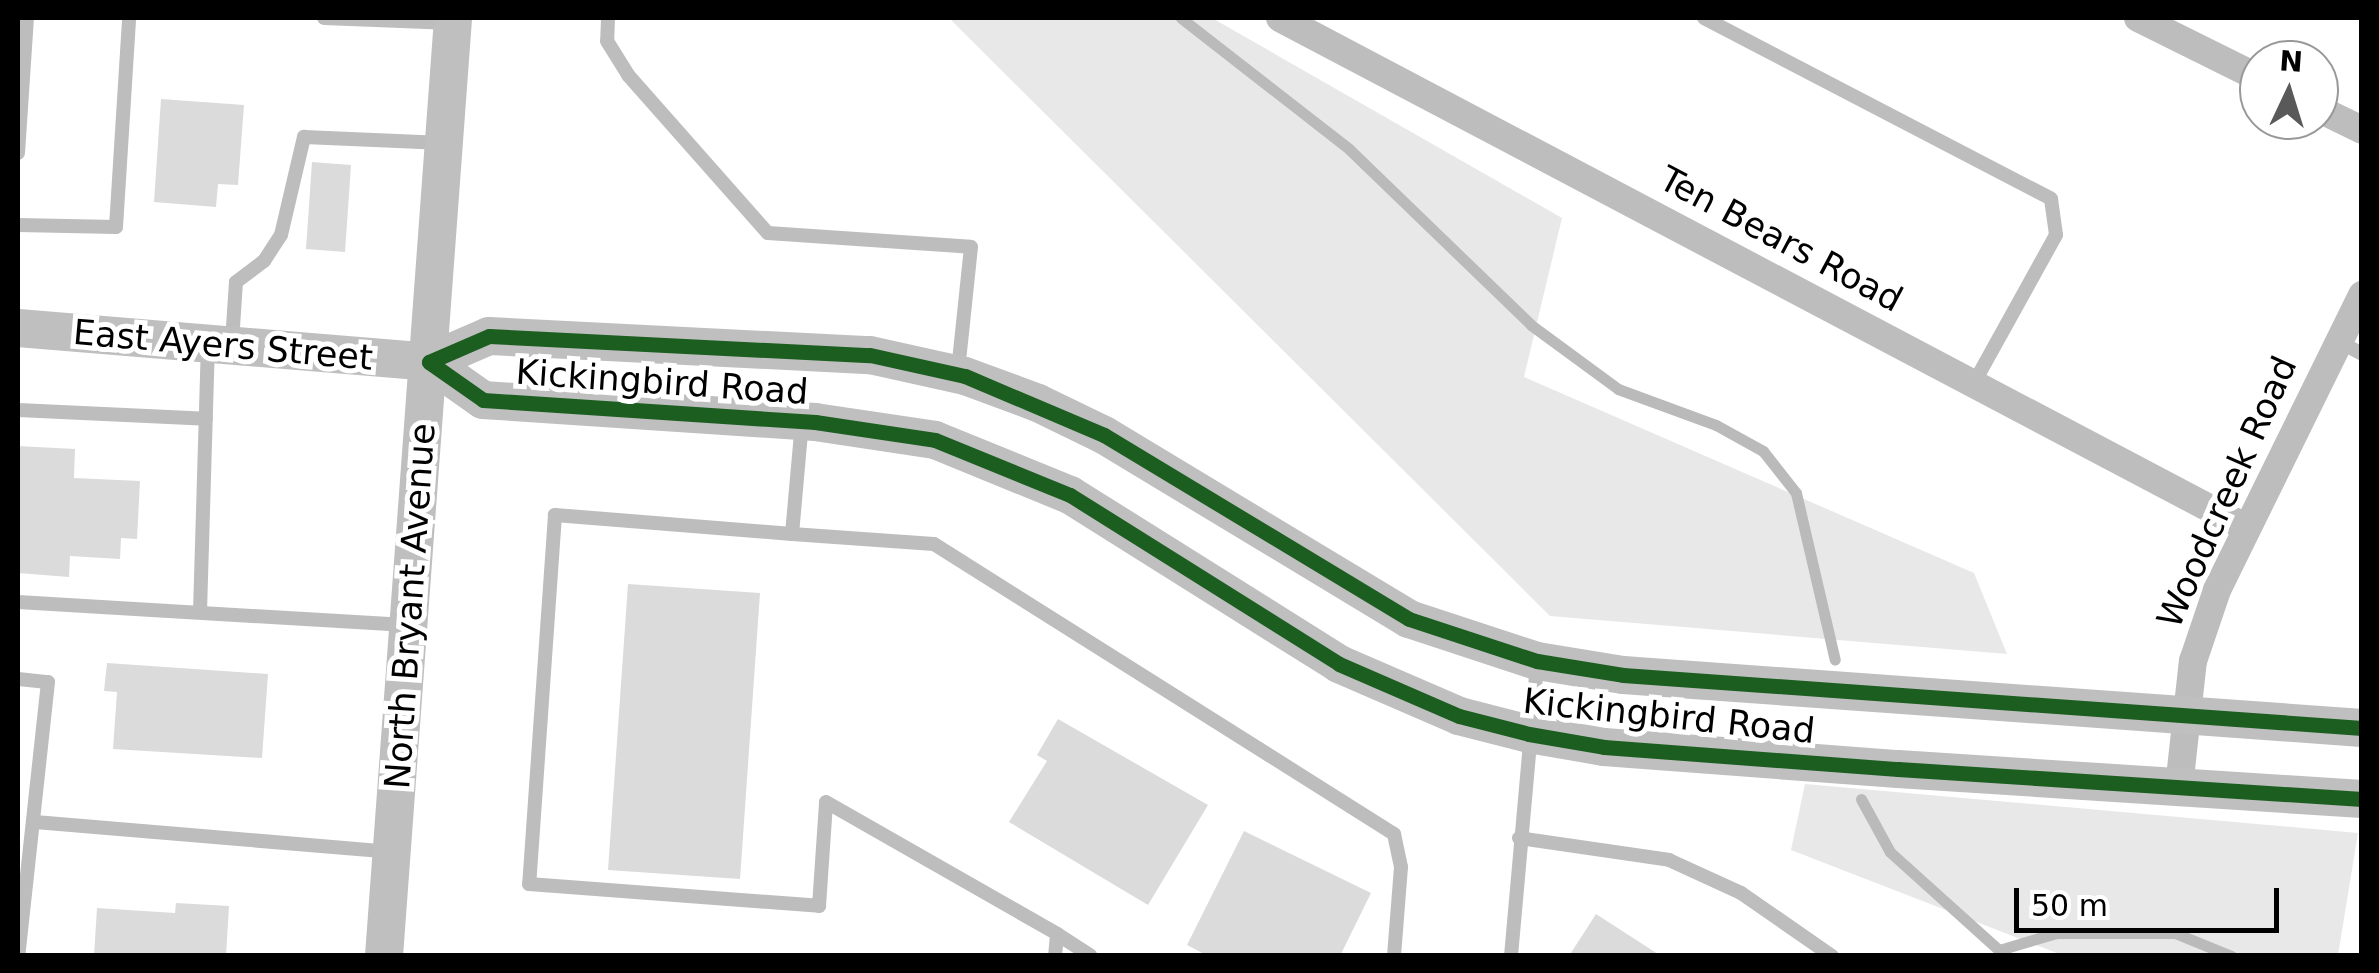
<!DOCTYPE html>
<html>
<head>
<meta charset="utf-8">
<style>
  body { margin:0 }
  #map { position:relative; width:2379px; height:973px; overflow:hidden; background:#fff; font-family:"DejaVu Sans",sans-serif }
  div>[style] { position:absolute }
  .green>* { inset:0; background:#e8e8e8 }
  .stream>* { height:11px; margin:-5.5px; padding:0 5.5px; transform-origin:5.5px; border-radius:5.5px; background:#bababa }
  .building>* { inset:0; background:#dbdbdb }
  .lane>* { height:14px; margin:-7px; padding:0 7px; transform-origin:7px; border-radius:7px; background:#bdbdbd }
  .street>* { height:28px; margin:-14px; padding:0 14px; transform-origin:14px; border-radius:14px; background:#bdbdbd }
  .secondary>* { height:38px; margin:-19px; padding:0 19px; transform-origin:19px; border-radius:19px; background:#bfbfbf }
  .cycleway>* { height:15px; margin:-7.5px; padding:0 7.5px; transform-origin:7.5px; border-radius:7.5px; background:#1b5e20 }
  span { translate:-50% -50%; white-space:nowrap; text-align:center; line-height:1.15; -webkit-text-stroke:10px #fff; paint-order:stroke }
  .street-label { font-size:35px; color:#000 }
  .frame { position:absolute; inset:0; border:20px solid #000; pointer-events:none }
  .north { position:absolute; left:2239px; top:40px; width:100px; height:100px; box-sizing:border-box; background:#fff; border:2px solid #999; border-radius:50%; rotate:4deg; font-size:28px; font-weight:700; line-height:40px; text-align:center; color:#000 }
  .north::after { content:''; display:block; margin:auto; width:35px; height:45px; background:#595959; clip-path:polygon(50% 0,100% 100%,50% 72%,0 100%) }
  .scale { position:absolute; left:2014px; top:888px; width:265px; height:45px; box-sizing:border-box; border:5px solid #000; border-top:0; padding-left:12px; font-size:30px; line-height:35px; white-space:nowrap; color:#000; -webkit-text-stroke:8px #fff; paint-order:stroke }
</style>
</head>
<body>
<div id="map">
  <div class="green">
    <div style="clip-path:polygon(949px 18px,1212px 18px,1562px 218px,1524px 377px,1974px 573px,2007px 654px,1550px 616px)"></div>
    <div style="clip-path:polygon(1805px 784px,2358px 833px,2338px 955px,2062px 955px,1791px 850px)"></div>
  </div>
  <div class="stream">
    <div style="left:1181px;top:18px;width:213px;rotate:37.9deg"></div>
    <div style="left:1349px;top:149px;width:253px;rotate:44deg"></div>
    <div style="left:1531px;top:325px;width:108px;rotate:36.3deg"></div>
    <div style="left:1618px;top:389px;width:104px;rotate:20.2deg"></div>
    <div style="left:1716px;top:425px;width:54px;rotate:29deg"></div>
    <div style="left:1763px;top:451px;width:53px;rotate:51.8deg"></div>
    <div style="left:1796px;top:493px;width:171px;rotate:76.9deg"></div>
    <div style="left:1861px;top:799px;width:60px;rotate:61.3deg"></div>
    <div style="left:1890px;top:852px;width:147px;rotate:42deg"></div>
    <div style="left:1999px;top:950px;width:59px;rotate:-16.6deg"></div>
    <div style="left:2056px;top:933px;width:119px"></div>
    <div style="left:2175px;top:933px;width:61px;rotate:22.3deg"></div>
  </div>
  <div class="building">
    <div style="clip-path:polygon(161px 99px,244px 105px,238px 185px,218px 184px,216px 207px,154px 202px)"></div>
    <div style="clip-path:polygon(312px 162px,351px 165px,345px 252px,306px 249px)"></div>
    <div style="clip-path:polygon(18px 446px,75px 449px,74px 478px,140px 481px,137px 539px,121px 538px,120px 559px,70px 556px,69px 577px,18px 573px)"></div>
    <div style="clip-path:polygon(628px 584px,760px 593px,740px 879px,608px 870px)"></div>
    <div style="clip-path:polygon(107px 663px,268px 674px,262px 758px,113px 749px,117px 692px,104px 691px)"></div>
    <div style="clip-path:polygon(1058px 719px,1208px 805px,1148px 905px,1009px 822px,1047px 761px,1037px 755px)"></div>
    <div style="clip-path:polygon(1244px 831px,1371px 893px,1340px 956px,1208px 956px,1187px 945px)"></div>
    <div style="clip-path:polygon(176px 903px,229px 906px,226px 956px,94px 956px,97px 908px,175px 913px)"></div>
    <div style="clip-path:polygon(1596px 914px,1661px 956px,1569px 956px)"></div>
  </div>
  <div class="lane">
    <div style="left:324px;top:18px;width:128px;rotate:2.2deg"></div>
    <div style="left:608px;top:18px;width:23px;rotate:92deg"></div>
    <div style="left:607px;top:41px;width:40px;rotate:58deg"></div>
    <div style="left:628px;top:75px;width:211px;rotate:48.5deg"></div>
    <div style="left:768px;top:233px;width:203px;rotate:3.9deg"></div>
    <div style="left:971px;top:247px;width:125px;rotate:96deg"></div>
    <div style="left:1704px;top:18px;width:391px;rotate:27.5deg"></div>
    <div style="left:2051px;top:199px;width:36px;rotate:82deg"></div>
    <div style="left:2056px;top:235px;width:169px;rotate:119deg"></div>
    <div style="left:18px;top:153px;width:135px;rotate:-86.2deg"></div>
    <div style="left:18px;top:225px;width:98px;rotate:1.2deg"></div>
    <div style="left:116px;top:227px;width:209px;rotate:-86.4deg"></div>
    <div style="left:2336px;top:340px;width:30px;rotate:28deg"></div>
    <div style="left:232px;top:342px;width:60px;rotate:-86.2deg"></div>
    <div style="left:236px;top:282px;width:35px;rotate:-37deg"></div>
    <div style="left:264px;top:261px;width:31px;rotate:-57deg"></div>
    <div style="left:281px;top:235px;width:101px;rotate:-76.8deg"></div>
    <div style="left:304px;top:137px;width:140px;rotate:2.5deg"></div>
    <div style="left:18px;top:410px;width:188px;rotate:2.7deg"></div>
    <div style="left:802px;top:422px;width:112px;rotate:95.1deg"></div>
    <div style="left:792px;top:534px;width:142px;rotate:4deg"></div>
    <div style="left:934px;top:544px;width:544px;rotate:32.23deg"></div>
    <div style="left:1394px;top:834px;width:34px;rotate:78deg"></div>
    <div style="left:1401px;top:867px;width:89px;rotate:94.5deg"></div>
    <div style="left:792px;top:534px;width:238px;rotate:-175.4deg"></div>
    <div style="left:555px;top:515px;width:370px;rotate:94deg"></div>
    <div style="left:529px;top:884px;width:291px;rotate:4.3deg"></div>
    <div style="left:819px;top:906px;width:104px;rotate:-86.1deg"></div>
    <div style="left:826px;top:802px;width:266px;rotate:29.7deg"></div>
    <div style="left:1057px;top:934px;width:22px;rotate:95deg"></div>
    <div style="left:18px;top:602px;width:389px;rotate:3.4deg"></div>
    <div style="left:200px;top:612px;width:264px;rotate:-88.3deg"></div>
    <div style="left:18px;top:679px;width:30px;rotate:6deg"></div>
    <div style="left:48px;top:682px;width:276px;rotate:96.2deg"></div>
    <div style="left:35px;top:822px;width:357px;rotate:4.8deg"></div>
    <div style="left:1519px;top:838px;width:152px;rotate:8.3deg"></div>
    <div style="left:1669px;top:860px;width:79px;rotate:24.6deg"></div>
    <div style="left:1741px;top:893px;width:111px;rotate:34.7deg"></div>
    <div style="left:1057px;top:934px;width:40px;rotate:32.9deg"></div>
    <div style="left:1511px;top:956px;width:295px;rotate:-84.9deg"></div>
  </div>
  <div class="street">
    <div style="left:1280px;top:18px;width:1093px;rotate:27.81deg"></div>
    <div style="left:2138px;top:18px;width:135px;rotate:26.4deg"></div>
    <div style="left:2319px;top:109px;width:48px;rotate:26deg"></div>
    <div style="left:2179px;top:787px;width:127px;rotate:-83.7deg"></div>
    <div style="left:2193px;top:661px;width:75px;rotate:-71.3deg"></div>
    <div style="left:2217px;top:590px;width:329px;rotate:-63.8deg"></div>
  </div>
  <div class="secondary">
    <div style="left:18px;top:328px;width:412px;rotate:4.7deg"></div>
    <div style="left:429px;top:362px;width:65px;rotate:-23.4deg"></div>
    <div style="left:489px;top:336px;width:381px;rotate:2.9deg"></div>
    <div style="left:870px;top:355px;width:97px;rotate:12.5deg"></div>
    <div style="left:965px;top:376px;width:78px;rotate:20.3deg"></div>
    <div style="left:1038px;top:403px;width:73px;rotate:25.9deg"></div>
    <div style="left:1104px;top:435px;width:356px;rotate:31.1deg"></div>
    <div style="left:1409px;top:619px;width:135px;rotate:18.2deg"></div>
    <div style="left:1537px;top:661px;width:87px;rotate:9.2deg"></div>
    <div style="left:1623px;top:675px;width:741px;rotate:4.1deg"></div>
    <div style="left:429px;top:362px;width:66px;rotate:35.1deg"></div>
    <div style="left:483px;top:400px;width:333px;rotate:3.8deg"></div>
    <div style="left:815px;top:422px;width:121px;rotate:8.5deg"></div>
    <div style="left:935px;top:440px;width:146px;rotate:22.2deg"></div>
    <div style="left:1070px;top:495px;width:318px;rotate:32.1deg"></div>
    <div style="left:1339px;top:664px;width:131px;rotate:23.4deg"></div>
    <div style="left:1459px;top:716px;width:72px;rotate:14.4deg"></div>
    <div style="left:1529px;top:734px;width:76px;rotate:9.8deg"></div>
    <div style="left:1604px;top:747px;width:295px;rotate:4.3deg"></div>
    <div style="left:1898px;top:769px;width:465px;rotate:3.7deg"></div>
    <div style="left:384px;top:956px;width:941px;rotate:-85.79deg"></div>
  </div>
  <div class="cycleway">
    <div style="left:429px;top:362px;width:66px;rotate:35.1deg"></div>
    <div style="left:483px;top:400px;width:333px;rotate:3.8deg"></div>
    <div style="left:815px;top:422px;width:121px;rotate:8.5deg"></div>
    <div style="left:935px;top:440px;width:146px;rotate:22.2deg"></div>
    <div style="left:1070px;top:495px;width:318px;rotate:32.1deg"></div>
    <div style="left:1339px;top:664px;width:131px;rotate:23.4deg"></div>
    <div style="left:1459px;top:716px;width:72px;rotate:14.4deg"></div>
    <div style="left:1529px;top:734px;width:76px;rotate:9.8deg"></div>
    <div style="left:1604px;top:747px;width:295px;rotate:4.3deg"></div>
    <div style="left:1898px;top:769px;width:465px;rotate:3.7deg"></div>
    <div style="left:429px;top:362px;width:65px;rotate:-23.4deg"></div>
    <div style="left:489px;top:336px;width:381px;rotate:2.9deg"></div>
    <div style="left:870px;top:355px;width:97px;rotate:12.5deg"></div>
    <div style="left:965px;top:376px;width:151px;rotate:23deg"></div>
    <div style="left:1104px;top:435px;width:356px;rotate:31.1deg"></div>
    <div style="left:1409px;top:619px;width:135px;rotate:18.2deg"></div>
    <div style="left:1537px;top:661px;width:87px;rotate:9.2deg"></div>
    <div style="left:1623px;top:675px;width:741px;rotate:4.1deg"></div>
  </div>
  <div class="street-label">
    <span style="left:1781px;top:239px;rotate:28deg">Ten Bears Road</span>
    <span style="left:223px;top:345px;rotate:5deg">East Ayers Street</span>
    <span style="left:662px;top:382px;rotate:4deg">Kickingbird Road</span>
    <span style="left:2227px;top:492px;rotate:-66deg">Woodcreek Road</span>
    <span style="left:410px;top:606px;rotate:-86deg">North Bryant Avenue</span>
    <span style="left:1669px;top:716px;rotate:6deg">Kickingbird Road</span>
  </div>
  <div class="frame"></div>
  <div class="north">N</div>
  <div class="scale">50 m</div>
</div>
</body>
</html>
